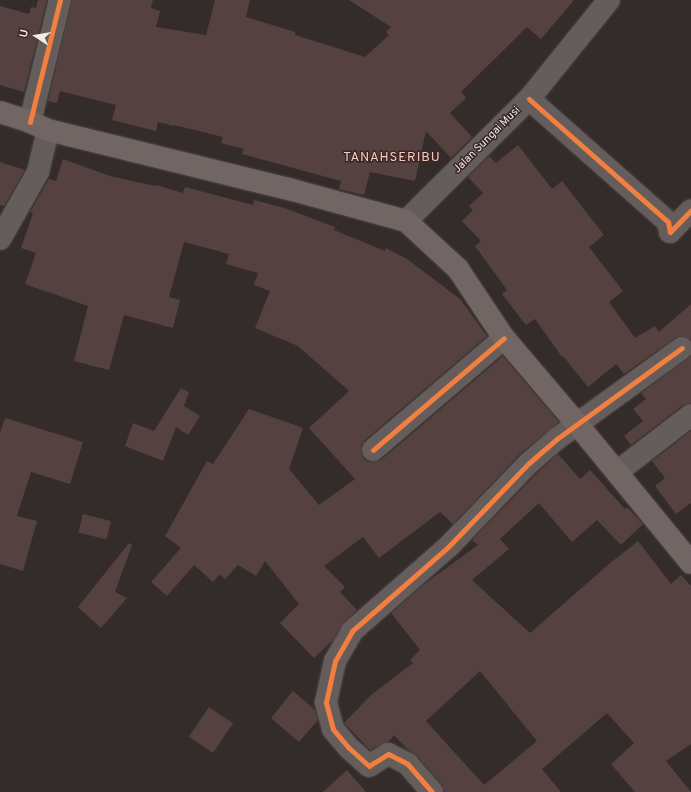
<!DOCTYPE html>
<html>
<head>
<meta charset="utf-8">
<style>
	body { margin:0 }
	#map { position:relative; width:691px; height:792px; overflow:hidden; background:#342c2a; font-family:Overpass,sans-serif }
	div>[style] { position:absolute }
	.building>* { inset:0; background:#554240; transform-origin:0 0 }
	.roads { filter:drop-shadow(0 0 1px #4f4746) drop-shadow(0 0 1px #4f4746) }
	.minor>* { height:22px; margin:-11px; padding:0 11px; transform-origin:11px; border-radius:11px; background:#645d5c }
	.secondary>* { height:22px; margin:-11px; padding:0 11px; transform-origin:11px; border-radius:11px; background:#645d5c }
	.primary>* { height:22px; margin:-11px; padding:0 11px; transform-origin:11px; border-radius:11px; background:#726665 }
	.cycleway>* { height:5px; margin:-2.5px; padding:0 2.5px; transform-origin:2.5px; border-radius:2.5px; background:#f27e40 }
	span { translate:-50% -50%; white-space:nowrap; text-align:center; line-height:1.15; -webkit-text-stroke:3px #382826; paint-order:stroke }
	.street-label { font-size:11px; color:#f4e9e7 }
	.quarter-label { font-size:13px; color:#fbc8c0; letter-spacing:1px }
	.north { position:absolute; left:16px; top:16px; width:40px; height:40px; -webkit-text-stroke:3px #382826; paint-order:stroke; rotate:282deg; font-size:11px; font-weight:700; line-height:16px; text-align:center; color:#f4e9e7 }
	.north::after { content:''; display:block; margin:auto; width:14px; height:18px; background:#f4e9e7; clip-path:polygon(50% 0,100% 100%,50% 72%,0 100%) }
</style>
</head>
<body>
<div id="map">
	<div class="building">
		<i style="clip-path:polygon(38px 0,47px 0,24px 92px,0 85px,0 6px,29px 14px,31px 7px,36px 8px)"></i>
		<i style="clip-path:polygon(72px 0,153px 0,151px 8px,160px 11px,156px 27px,206px 35px,215px 0,250px 0,246px 17px,295px 32px,295px 35px,365px 57px,389px 35px,386px 32px,391px 27px,349px 0,574px 0,541px 39px,527px 27px,461px 92px,466px 98px,450px 113px,472px 137px,451px 158px,426px 131px,415px 181px,370px 172px,364px 195px,339px 189px,341px 181px,242px 154px,244px 149px,221px 143px,223px 137px,174px 125px,174px 126px,158px 122px,156px 131px,112px 120px,116px 105px,60px 91px,57px 103px,48px 101px)"></i>
		<i style="clip-path:polygon(518px 145px,552px 189px,562px 181px,604px 235px,589px 247px,623px 291px,609px 302px,635px 338px,655px 326px,659px 332px,691px 304px,691px 340px,681px 336px,675px 338px,624px 374px,616px 364px,588px 387px,563px 356px,562px 357px,535px 319px,526px 325px,502px 294px,507px 290px,475px 246px,481px 241px,462px 221px,473px 210px,469px 206px,483px 193px,468px 177px,489px 156px,496px 163px)"></i>
		<i style="clip-path:polygon(63px 159px,110px 176px,155px 186px,156px 185px,183px 193px,185px 187px,253px 205px,254px 200px,285px 208px,335px 227px,334px 230px,385px 251px,386px 248px,407px 259px,460px 299px,487px 336px,365px 440px,361px 445px,361px 452px,363px 458px,368px 462px,375px 462px,381px 460px,503px 356px,559px 422px,520px 454px,453px 524px,440px 512px,379px 558px,363px 537px,324px 566px,345px 587px,340px 592px,357px 610px,344px 622px,333px 640px,314px 658px,280px 623px,299px 604px,265px 561px,256px 576px,238px 565px,225px 579px,220px 574px,213px 582px,194px 565px,167px 596px,151px 582px,181px 548px,165px 536px,207px 461px,213px 464px,249px 409px,303px 428px,289px 469px,319px 505px,355px 479px,309px 428px,349px 391px,298px 346px,255px 328px,270px 291px,254px 285px,258px 273px,226px 264px,229px 254px,184px 242px,169px 297px,180px 300px,173px 328px,124px 315px,109px 370px,74px 361px,88px 306px,25px 284px,36px 253px,21px 248px,33px 213px,30px 212px,49px 179px,56px 181px)"></i>
		<i style="clip-path:polygon(0 162px,25px 170px,4px 206px,0 205px)"></i>
		<i style="clip-path:polygon(691px 356px,691px 403px,683px 405px,631px 445px,624px 436px,643px 421px,633px 409px,646px 399px,641px 393px)"></i>
		<i style="clip-path:polygon(181px 388px,189px 392px,184px 406px,200px 416px,188px 435px,176px 427px,163px 461px,125px 446px,133px 423px,154px 431px)"></i>
		<i style="clip-path:polygon(5px 418px,83px 442px,70px 484px,31px 472px,17px 516px,37px 521px,23px 571px,0 564px,0 433px)"></i>
		<i style="clip-path:polygon(691px 431px,691px 503px,676px 514px,655px 486px,665px 478px,652px 461px)"></i>
		<i style="clip-path:polygon(evenodd,558px 454px,580px 479px,590px 470px,625px 509px,627px 507px,643px 524px,621px 545px,597px 520px,572px 542px,539px 503px,500px 539px,509px 549px,472px 580px,530px 633px,609px 564px,638px 541px,671px 584px,681px 575px,691px 586px,691px 744px,666px 761px,691px 792px,635px 792px,611px 764px,634px 743px,607px 713px,542px 769px,561px 792px,445px 792px,441px 784px,417px 756px,408px 750px,394px 735px,388px 742px,370px 750px,344px 723px,371px 695px,413px 663px,410px 660px,420px 650px,391px 613px,423px 585px,478px 545px,472px 540px,538px 472px,558px 454px,480px 671px,537px 741px,484px 785px,426px 721px,480px 671px)"></i>
		<i style="left:83px;top:514px;width:29px;height:19px;rotate:14deg"></i>
		<i style="clip-path:polygon(129px 543px,132px 545px,115px 592px,127px 598px,101px 628px,78px 607px)"></i>
		<i style="clip-path:polygon(293px 691px,315px 710px,318px 720px,299px 742px,271px 718px)"></i>
		<i style="left:209px;top:707px;width:29px;height:36px;rotate:34deg"></i>
		<i style="clip-path:polygon(347px 770px,366px 792px,323px 792px)"></i>
	</div>
	<div class="roads">
		<div class="minor">
			<i style="left:529px;top:99px;width:186px;rotate:41.5deg"></i>
			<i style="left:668px;top:222px;width:10px;rotate:79deg"></i>
			<i style="left:670px;top:232px;width:30px;rotate:-46deg"></i>
			<i style="left:30px;top:122px;width:126px;rotate:-76.2deg"></i>
			<i style="left:0;top:239px;width:77px;rotate:-60.4deg"></i>
			<i style="left:38px;top:172px;width:43px;rotate:-76.6deg"></i>
			<i style="left:373px;top:450px;width:172px;rotate:-40.5deg"></i>
			<i style="left:617px;top:472px;width:93px;rotate:-37.6deg"></i>
			<i style="left:432px;top:792px;width:37px;rotate:-131deg"></i>
			<i style="left:408px;top:764px;width:22px;rotate:-153deg"></i>
			<i style="left:388px;top:754px;width:22px;rotate:148deg"></i>
			<i style="left:369px;top:766px;width:28px;rotate:-138deg"></i>
			<i style="left:348px;top:747px;width:23px;rotate:-130deg"></i>
			<i style="left:333px;top:729px;width:28px;rotate:-105deg"></i>
			<i style="left:326px;top:702px;width:42px;rotate:-77.6deg"></i>
			<i style="left:335px;top:661px;width:34px;rotate:-60deg"></i>
			<i style="left:352px;top:631px;width:129px;rotate:-41.2deg"></i>
			<i style="left:449px;top:546px;width:115px;rotate:-46.1deg"></i>
			<i style="left:529px;top:463px;width:38px;rotate:-41deg"></i>
			<i style="left:558px;top:438px;width:153px;rotate:-36deg"></i>
		</div>
		<div class="secondary">
			<i style="left:406px;top:221px;width:173px;rotate:-44.8deg"></i>
			<i style="left:529px;top:99px;width:127px;rotate:-51.1deg"></i>
		</div>
		<div class="primary">
			<i style="left:0;top:112px;width:32px;rotate:18deg"></i>
			<i style="left:30px;top:122px;width:20px;rotate:24deg"></i>
			<i style="left:48px;top:130px;width:248px;rotate:13.8deg"></i>
			<i style="left:289px;top:189px;width:121px;rotate:15.3deg"></i>
			<i style="left:406px;top:221px;width:71px;rotate:42.7deg"></i>
			<i style="left:458px;top:269px;width:83px;rotate:56.3deg"></i>
			<i style="left:504px;top:338px;width:114px;rotate:49.6deg"></i>
			<i style="left:578px;top:425px;width:178px;rotate:50.7deg"></i>
		</div>
	</div>
	<div class="cycleway">
		<i style="left:529px;top:99px;width:186px;rotate:41.5deg"></i>
		<i style="left:668px;top:222px;width:10px;rotate:79deg"></i>
		<i style="left:670px;top:232px;width:30px;rotate:-46deg"></i>
		<i style="left:30px;top:122px;width:126px;rotate:-76.2deg"></i>
		<i style="left:373px;top:450px;width:172px;rotate:-40.5deg"></i>
		<i style="left:432px;top:792px;width:37px;rotate:-131deg"></i>
		<i style="left:408px;top:764px;width:22px;rotate:-153deg"></i>
		<i style="left:388px;top:754px;width:22px;rotate:148deg"></i>
		<i style="left:369px;top:766px;width:28px;rotate:-138deg"></i>
		<i style="left:348px;top:747px;width:23px;rotate:-130deg"></i>
		<i style="left:333px;top:729px;width:28px;rotate:-105deg"></i>
		<i style="left:326px;top:702px;width:42px;rotate:-77.6deg"></i>
		<i style="left:335px;top:661px;width:34px;rotate:-60deg"></i>
		<i style="left:352px;top:631px;width:129px;rotate:-41.2deg"></i>
		<i style="left:449px;top:546px;width:115px;rotate:-46.1deg"></i>
		<i style="left:529px;top:463px;width:38px;rotate:-41deg"></i>
		<i style="left:558px;top:438px;width:153px;rotate:-36deg"></i>
	</div>
	<div class="street-label">
		<span style="left:487px;top:140px;rotate:-45deg">Jalan Sungai Musi</span>
	</div>
	<div class="quarter-label">
		<span style="left:392px;top:158px">TANAHSERIBU</span>
	</div>
	<div class="north">U</div>
</div>
</body>
</html>
